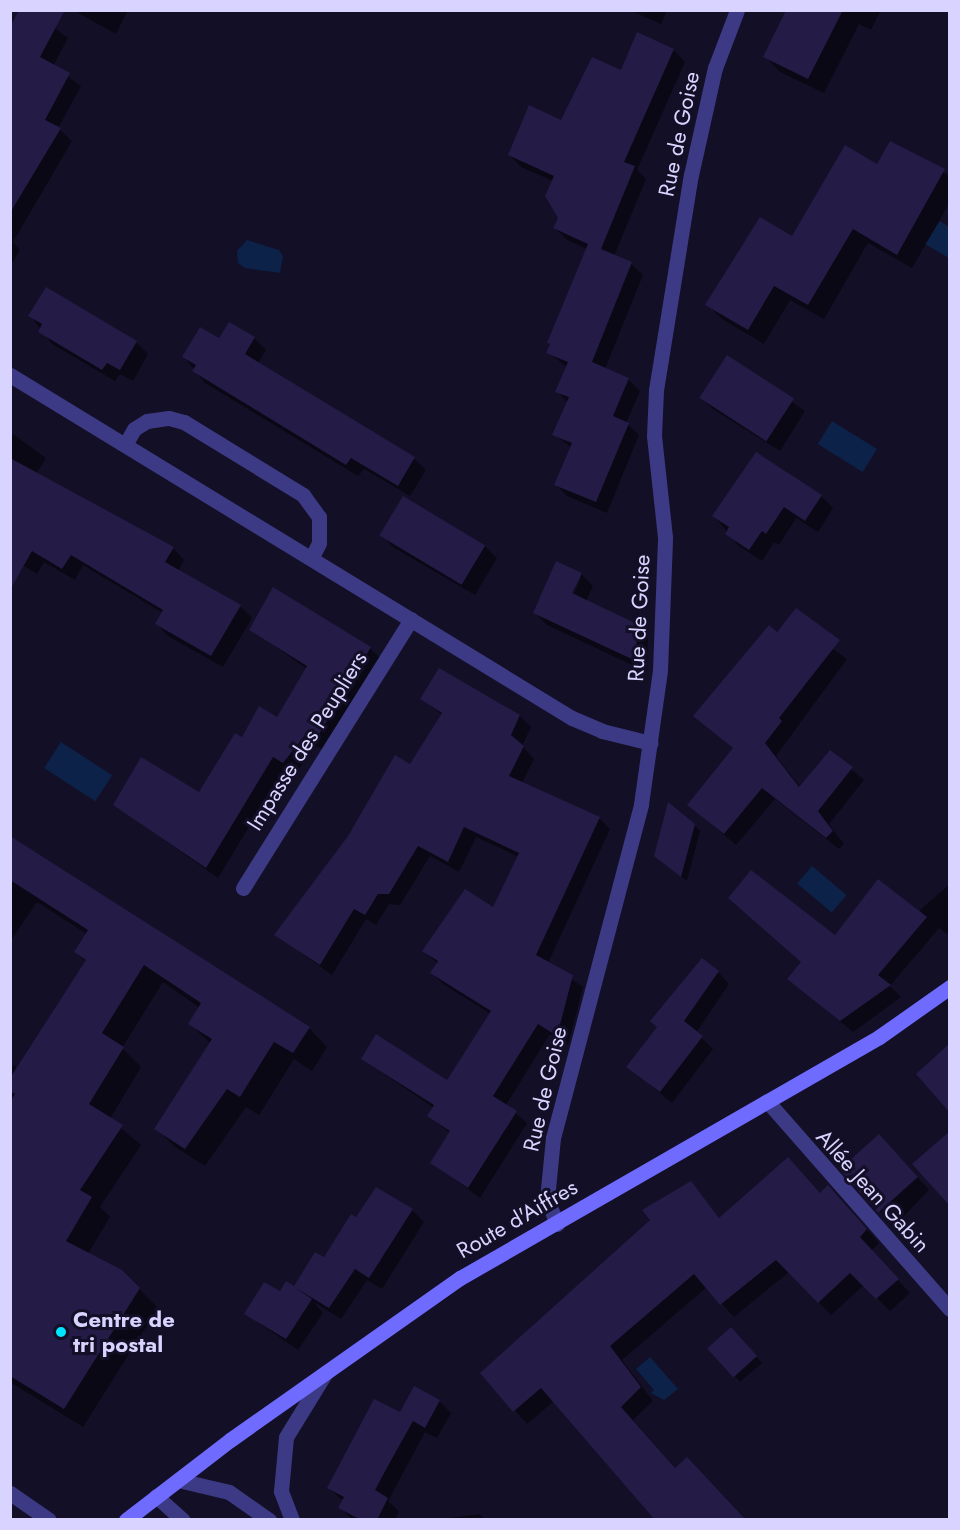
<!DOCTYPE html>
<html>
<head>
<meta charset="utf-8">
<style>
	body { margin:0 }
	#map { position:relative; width:960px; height:1530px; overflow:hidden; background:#130f26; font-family:Jost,sans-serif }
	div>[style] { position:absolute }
	.water>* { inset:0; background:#0c2248; transform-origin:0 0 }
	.shadow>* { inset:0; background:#0007 }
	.building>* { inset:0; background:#241b47; transform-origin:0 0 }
	.minor>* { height:15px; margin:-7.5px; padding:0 7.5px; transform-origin:7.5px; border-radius:7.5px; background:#3d3a85 }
	.tertiary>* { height:15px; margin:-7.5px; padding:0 7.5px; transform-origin:7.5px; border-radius:7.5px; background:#3d3a85 }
	.secondary>* { height:15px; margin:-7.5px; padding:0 7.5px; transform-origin:7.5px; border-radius:7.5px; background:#6f6bff }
	.dots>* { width:16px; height:16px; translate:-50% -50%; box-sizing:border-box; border:3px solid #130f26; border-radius:50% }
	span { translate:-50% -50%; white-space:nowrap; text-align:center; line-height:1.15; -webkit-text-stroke:6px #130f26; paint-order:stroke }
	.street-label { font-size:22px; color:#d9d4ff }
	.poi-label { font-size:22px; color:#d9d4ff; font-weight:700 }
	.left { translate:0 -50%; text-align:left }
	.frame { position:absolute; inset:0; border:12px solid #d9d4ff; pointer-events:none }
</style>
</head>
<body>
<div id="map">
	<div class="water">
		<i style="clip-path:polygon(940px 221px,949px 227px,949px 258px,925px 244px)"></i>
		<i style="clip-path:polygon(247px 240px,279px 250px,283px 256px,280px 273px,245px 268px,238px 263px,237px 251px)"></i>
		<i style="left:832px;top:421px;width:53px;height:27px;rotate:32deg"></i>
		<i style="left:61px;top:742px;width:61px;height:31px;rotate:33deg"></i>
		<i style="left:812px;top:866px;width:45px;height:23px;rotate:40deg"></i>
		<i style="clip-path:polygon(650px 1357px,678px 1389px,664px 1400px,651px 1393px,654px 1390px,636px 1369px)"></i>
	</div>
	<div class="shadow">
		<i style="clip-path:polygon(73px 10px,128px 10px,116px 34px)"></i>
		<i style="clip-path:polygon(629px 10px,667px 10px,661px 24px)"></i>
		<i style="clip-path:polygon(789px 10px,881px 10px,871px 30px,859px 24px,824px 93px,780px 72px,765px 56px)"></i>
		<i style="clip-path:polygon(36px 14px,68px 38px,53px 66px,81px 86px,58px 128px,72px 141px,13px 242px,20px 250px,10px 267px,10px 98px)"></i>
		<i style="clip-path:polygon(638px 34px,674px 50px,685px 62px,637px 170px,646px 179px,614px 256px,631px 264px,643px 275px,605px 369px,628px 379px,640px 391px,626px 423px,639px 435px,607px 513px,567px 496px,556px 485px,572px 448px,554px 434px,568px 403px,557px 391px,567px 367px,548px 352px,551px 345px,548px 342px,587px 249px,567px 240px,555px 228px,559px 218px,553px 181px,521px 167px,510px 155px,562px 122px,621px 72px)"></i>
		<i style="clip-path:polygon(891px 143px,950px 176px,950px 202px,912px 268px,868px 243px,824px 319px,790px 300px,764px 344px,722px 319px,707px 304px,878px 166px)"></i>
		<i style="clip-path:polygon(30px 315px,136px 342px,148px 354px,133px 381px,120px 374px,115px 381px,52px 344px)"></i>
		<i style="clip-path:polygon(254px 338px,266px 350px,258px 363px,414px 459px,426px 470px,410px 496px,364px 469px,358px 476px,205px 383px,184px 357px,220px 341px)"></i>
		<i style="clip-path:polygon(727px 357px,805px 411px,780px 451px,713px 409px,702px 398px)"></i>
		<i style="clip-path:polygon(10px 432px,46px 458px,36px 474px,173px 548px,184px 560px,178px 571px,240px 606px,252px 618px,223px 667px,168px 636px,157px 624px,163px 613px,83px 565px,75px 580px,44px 562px,37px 574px,10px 557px)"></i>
		<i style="clip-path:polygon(821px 496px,833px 508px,818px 532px,796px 518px,779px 545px,774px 542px,762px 561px,739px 546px,714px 516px)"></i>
		<i style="clip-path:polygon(381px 535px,485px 546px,497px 558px,475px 595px,393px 547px)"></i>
		<i style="clip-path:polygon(evenodd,581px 574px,593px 586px,586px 601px,636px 625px,648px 637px,647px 672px,547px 625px,535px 613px,581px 574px,578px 577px,581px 577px,571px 601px,568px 600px,578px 577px)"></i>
		<i style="clip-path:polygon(274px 589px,370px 648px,382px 660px,327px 752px,317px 746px,295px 774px,285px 768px,218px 878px,115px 805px,199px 794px,242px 739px,277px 719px,307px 669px,251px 629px)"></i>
		<i style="clip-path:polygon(790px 618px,847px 659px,776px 756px,801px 788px,831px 752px,864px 780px,829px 824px,844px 844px,839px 849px,775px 799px,736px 845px,689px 805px,734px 749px,695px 716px)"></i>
		<i style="clip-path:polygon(439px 670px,520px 716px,531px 727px,522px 746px,534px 759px,522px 783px,599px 818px,610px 829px,548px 963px,583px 987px,568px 1045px,550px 1034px,506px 1105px,527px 1123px,480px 1198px,432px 1163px,450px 1133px,429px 1116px,434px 1108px,362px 1059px,447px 1082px,491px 1014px,443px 984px,432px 973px,438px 964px,424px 951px,493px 909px,519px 857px,476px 837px,459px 872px,430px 856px,400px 905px,389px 904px,376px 925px,366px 919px,332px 975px,276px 935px,411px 766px,442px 715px,422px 699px)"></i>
		<i style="clip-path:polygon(694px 825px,700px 831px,687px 881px,662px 861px)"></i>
		<i style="clip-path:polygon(10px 838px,309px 1028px,327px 1047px,312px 1071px,294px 1059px,259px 1115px,246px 1107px,205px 1166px,175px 1147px,156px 1128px,211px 1044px,190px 1024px,200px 1008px,163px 982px,122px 1048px,141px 1067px,110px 1119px,141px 1145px,100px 1207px,110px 1217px,88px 1254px,121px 1271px,158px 1308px,83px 1427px,10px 1382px,10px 1069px,13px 1065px,18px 1068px,86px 962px,75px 952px,87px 934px,37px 902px,10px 942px)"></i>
		<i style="clip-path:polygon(950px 884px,950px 936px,939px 928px,890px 986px,901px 997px,853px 1032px,789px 979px,835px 938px,924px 917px,920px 910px)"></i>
		<i style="clip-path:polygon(718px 972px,729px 984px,696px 1033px,713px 1049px,672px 1103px,628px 1066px)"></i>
		<i style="clip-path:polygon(891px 1148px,929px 1190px,894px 1226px,843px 1171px)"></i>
		<i style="clip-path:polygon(691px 1183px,720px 1219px,820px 1194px,840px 1199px,879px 1243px,871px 1251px,910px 1293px,890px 1311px,864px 1285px,831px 1315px,789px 1272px,734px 1317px,707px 1287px,622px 1360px,653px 1401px,633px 1420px,676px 1469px,554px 1401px,527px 1424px,482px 1373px)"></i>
		<i style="clip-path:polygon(412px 1210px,424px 1222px,382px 1289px,367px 1280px,341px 1319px,314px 1302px,323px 1313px,298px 1350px,246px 1314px,294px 1288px,316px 1254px,324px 1260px,357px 1220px)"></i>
		<i style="clip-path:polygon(737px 1335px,762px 1363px,740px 1382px,735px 1376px)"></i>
		<i style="clip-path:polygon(439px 1401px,451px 1413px,437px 1438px,425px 1432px,388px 1501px,399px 1511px,395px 1520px,352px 1520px,340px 1507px,343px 1501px,329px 1488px,401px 1414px)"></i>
		<i style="clip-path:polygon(480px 1514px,485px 1520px,442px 1520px,442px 1519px)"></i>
	</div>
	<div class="building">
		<i style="clip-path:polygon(19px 10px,65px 10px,40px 57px,70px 73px,45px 120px,61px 128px,10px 213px,10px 27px)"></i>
		<i style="clip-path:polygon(786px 10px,843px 10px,808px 79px,763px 57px)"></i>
		<i style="clip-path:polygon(637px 32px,674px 49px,624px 162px,635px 166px,601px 249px,632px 262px,592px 362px,629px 378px,613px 416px,629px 423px,596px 502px,554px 485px,572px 443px,552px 435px,569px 397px,555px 392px,568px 362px,546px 353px,550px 344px,547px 343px,588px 244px,553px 228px,558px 218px,545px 196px,554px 176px,508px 155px,529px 105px,561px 120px,592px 57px,621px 70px)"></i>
		<i style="clip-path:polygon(890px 141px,945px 169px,897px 255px,853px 229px,808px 305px,774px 286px,748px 330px,705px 305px,760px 217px,792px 236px,845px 145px,877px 164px)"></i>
		<i style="clip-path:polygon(46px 287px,137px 341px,120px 370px,107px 363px,102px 370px,38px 332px,42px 324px,28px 316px)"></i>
		<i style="clip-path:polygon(229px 322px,255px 337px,245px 354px,415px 457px,398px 486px,351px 458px,346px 465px,192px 371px,196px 365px,182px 357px,200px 327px,219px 338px)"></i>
		<i style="left:727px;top:355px;width:80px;height:51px;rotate:33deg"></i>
		<i style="clip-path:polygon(756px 452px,822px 495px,805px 521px,784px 507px,766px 534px,762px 531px,749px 550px,725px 534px,729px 527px,712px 516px)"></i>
		<i style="clip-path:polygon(10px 458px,174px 547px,165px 562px,241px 605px,211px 656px,155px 624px,163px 610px,71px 555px,62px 569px,32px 551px,10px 590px)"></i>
		<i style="left:403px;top:496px;width:96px;height:46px;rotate:31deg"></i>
		<i style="clip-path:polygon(556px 561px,582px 573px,572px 593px,637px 624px,636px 661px,533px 613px)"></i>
		<i style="clip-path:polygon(273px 587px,371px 647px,315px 741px,305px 735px,283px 763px,273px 757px,206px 868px,113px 805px,141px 757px,199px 792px,235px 733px,242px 737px,259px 706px,277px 717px,307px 666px,249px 630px)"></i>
		<i style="clip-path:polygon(796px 608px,840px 640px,779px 718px,782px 721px,765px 743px,799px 787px,830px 750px,853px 767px,818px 811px,833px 831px,826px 838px,762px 788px,724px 834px,687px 805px,733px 748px,693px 716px,769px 625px,777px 632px)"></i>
		<i style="clip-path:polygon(439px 668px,520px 715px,511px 735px,524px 746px,509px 776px,600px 817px,536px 955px,573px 975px,557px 1036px,538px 1024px,493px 1096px,517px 1111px,468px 1188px,430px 1163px,450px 1131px,427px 1116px,434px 1105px,361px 1059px,376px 1034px,447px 1080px,491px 1011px,430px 973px,438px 961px,422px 951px,465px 889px,493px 907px,519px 853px,464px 827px,448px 862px,418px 846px,389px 894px,378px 894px,365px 915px,354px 909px,320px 965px,274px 935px,348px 836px,395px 755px,410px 764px,442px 713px,420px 699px)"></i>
		<i style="clip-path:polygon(668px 802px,695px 824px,681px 877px,654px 856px)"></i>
		<i style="clip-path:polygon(10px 836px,310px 1027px,293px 1053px,274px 1042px,240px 1097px,227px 1089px,185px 1149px,154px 1129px,212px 1039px,188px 1024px,201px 1003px,144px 965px,102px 1033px,124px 1047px,89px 1104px,123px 1125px,80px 1190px,92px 1197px,66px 1241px,122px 1270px,140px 1288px,64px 1409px,10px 1376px,10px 1102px,15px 1094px,10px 1091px,10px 1078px,86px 960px,74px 952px,88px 930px,10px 880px)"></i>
		<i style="clip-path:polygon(751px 870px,835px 935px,878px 879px,927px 917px,878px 975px,891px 985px,840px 1021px,787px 979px,801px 962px,728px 898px)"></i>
		<i style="clip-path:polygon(702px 958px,719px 971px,684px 1021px,703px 1036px,660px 1092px,626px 1067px,657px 1027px,650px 1021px)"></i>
		<i style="clip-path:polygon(950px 1043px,950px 1113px,916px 1074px)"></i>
		<i style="clip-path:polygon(950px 1131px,950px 1206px,912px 1164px)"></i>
		<i style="left:879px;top:1134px;width:58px;height:53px;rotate:48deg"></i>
		<i style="clip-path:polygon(788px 1157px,820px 1193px,828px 1185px,867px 1229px,860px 1237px,899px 1279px,876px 1299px,850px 1273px,818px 1303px,776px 1260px,720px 1305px,694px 1274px,610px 1346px,641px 1387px,621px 1407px,675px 1468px,687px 1457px,746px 1520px,655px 1520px,541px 1388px,513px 1412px,480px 1373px,650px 1220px,642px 1210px,691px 1181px,719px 1218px)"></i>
		<i style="clip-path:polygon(376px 1187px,413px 1209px,369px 1278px,355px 1269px,329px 1308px,294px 1287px,312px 1299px,286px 1339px,244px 1314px,264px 1282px,280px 1291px,286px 1281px,294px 1286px,315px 1252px,324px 1257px,351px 1214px,356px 1217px)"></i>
		<i style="left:731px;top:1327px;width:39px;height:32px;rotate:48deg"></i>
		<i style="clip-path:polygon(414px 1386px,440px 1400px,425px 1428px,413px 1421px,389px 1464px,375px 1490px,388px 1498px,377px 1520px,361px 1520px,338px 1508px,344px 1497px,327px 1488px,374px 1399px,400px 1412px)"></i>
	</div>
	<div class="minor">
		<i style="left:10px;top:375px;width:658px;rotate:31.4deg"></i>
		<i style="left:572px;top:718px;width:33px;rotate:23deg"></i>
		<i style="left:602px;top:731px;width:50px;rotate:13.8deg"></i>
		<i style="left:126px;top:443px;width:16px;rotate:-60deg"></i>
		<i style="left:134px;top:429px;width:15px;rotate:-32deg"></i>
		<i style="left:147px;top:421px;width:22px;rotate:-8deg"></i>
		<i style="left:169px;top:418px;width:16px;rotate:15deg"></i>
		<i style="left:184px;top:422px;width:140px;rotate:31.5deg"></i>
		<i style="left:303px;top:495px;width:27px;rotate:54deg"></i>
		<i style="left:319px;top:517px;width:26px;rotate:90deg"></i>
		<i style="left:319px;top:543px;width:16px;rotate:117deg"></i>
		<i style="left:243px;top:888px;width:317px;rotate:-58deg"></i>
		<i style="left:767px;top:1101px;width:277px;rotate:48.7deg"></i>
		<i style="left:557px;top:1224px;width:27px;rotate:-112deg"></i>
		<i style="left:547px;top:1199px;width:61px;rotate:-84.4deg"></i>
		<i style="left:553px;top:1138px;width:345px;rotate:-75.2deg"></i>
		<i style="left:641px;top:804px;width:135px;rotate:-81.9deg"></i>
		<i style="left:660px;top:670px;width:133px;rotate:-87.8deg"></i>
		<i style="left:665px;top:537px;width:102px;rotate:-96.2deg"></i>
		<i style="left:654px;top:436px;width:46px;rotate:-87.5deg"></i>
		<i style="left:656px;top:390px;width:218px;rotate:-80.8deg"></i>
		<i style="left:691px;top:175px;width:110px;rotate:-77.4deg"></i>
		<i style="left:715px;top:68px;width:62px;rotate:-69.2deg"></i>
	</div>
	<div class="tertiary">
		<i style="left:178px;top:1480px;width:52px;rotate:13.2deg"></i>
		<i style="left:229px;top:1492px;width:49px;rotate:35deg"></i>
		<i style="left:10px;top:1493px;width:47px;rotate:34.7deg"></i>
		<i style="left:156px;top:1496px;width:36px;rotate:42deg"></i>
		<i style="left:292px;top:1520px;width:31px;rotate:-111deg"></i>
		<i style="left:281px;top:1491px;width:54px;rotate:-84.7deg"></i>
		<i style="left:286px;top:1437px;width:76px;rotate:-58.4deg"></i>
	</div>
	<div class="secondary">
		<i style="left:126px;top:1520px;width:131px;rotate:-37.6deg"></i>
		<i style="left:230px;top:1440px;width:281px;rotate:-35.2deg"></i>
		<i style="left:460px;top:1278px;width:483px;rotate:-29.9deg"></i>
		<i style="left:879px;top:1037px;width:87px;rotate:-35.2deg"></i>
	</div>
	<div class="dots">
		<i style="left:61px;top:1332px;background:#00e5ff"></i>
	</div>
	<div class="street-label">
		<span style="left:679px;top:134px;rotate:-78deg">Rue de Goise</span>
		<span style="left:639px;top:618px;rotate:-87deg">Rue de Goise</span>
		<span style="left:307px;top:741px;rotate:-58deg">Impasse des Peupliers</span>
		<span style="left:545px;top:1089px;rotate:-77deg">Rue de Goise</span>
		<span style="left:873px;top:1191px;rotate:48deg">Allée Jean Gabin</span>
		<span style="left:517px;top:1219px;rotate:-30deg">Route d'Aiffres</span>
	</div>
	<div class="poi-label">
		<span class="left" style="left:73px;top:1332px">Centre de<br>tri postal</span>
	</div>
	<div class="frame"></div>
</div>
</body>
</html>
